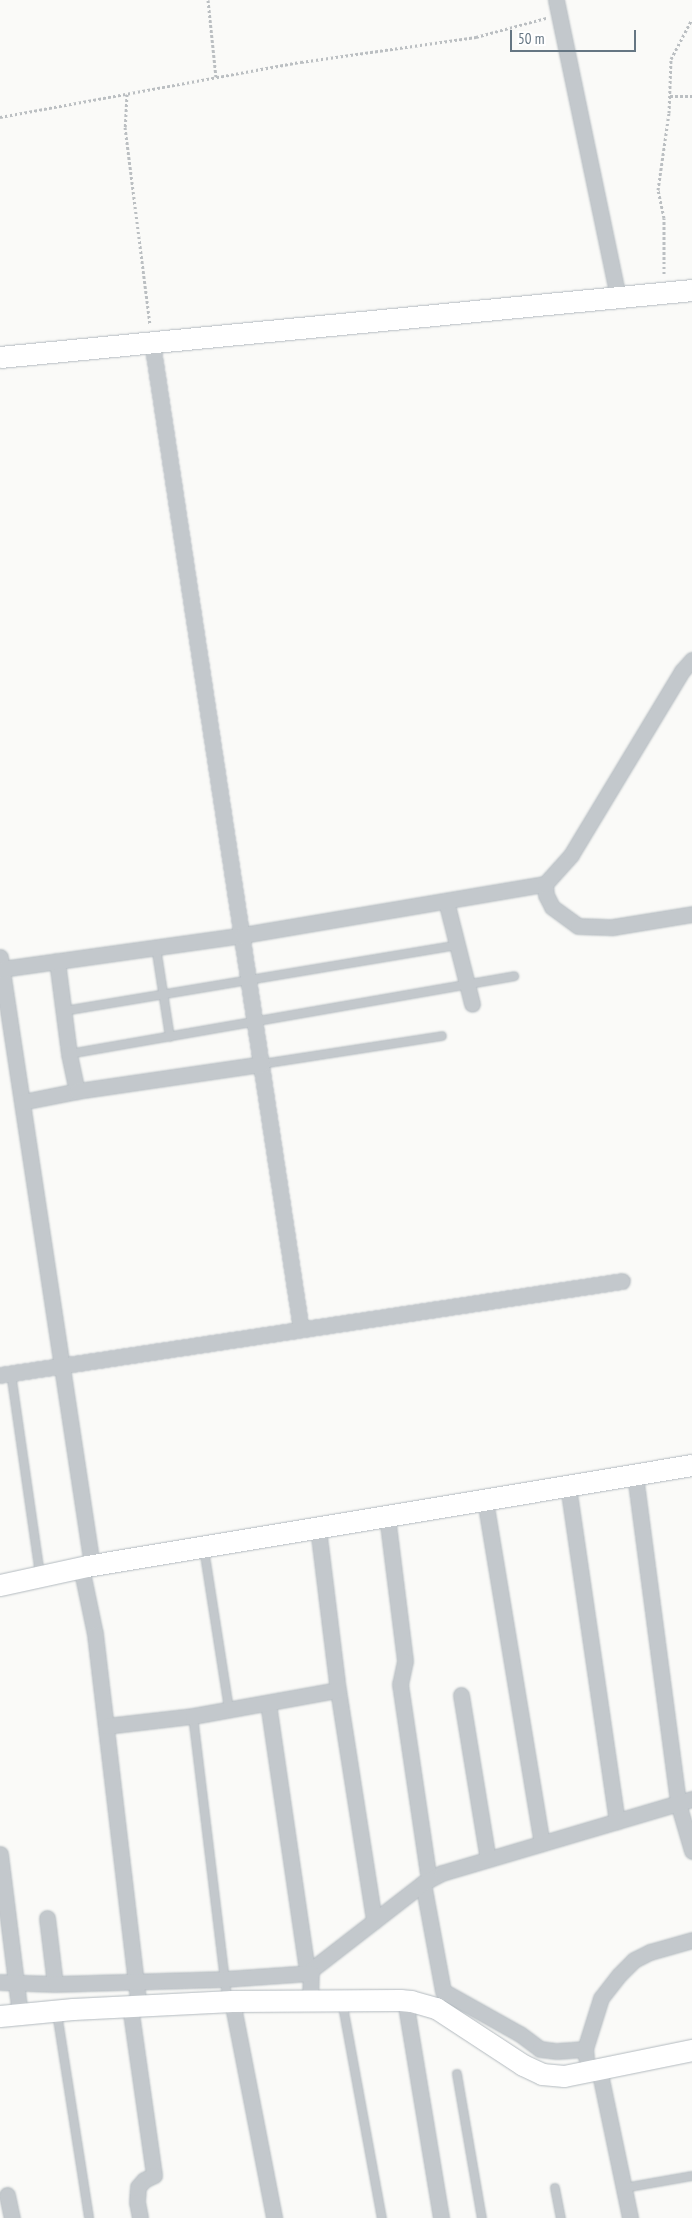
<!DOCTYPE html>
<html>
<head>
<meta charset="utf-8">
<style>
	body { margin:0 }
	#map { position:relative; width:692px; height:2218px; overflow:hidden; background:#fafaf8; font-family:"PT Sans Narrow",sans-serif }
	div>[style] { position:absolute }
	.path>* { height:3px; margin-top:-1.5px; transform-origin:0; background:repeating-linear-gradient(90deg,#bbbfc2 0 2.5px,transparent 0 5px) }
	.roads { filter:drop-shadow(0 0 1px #b3babf) drop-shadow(0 0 1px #b3babf) }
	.lane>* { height:8px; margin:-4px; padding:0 4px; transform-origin:4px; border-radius:4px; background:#c3c8cc }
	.street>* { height:15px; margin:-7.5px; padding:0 7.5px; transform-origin:7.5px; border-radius:7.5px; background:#c3c8cc }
	.secondary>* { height:21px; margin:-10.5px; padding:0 10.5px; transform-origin:10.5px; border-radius:10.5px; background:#fff }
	span { translate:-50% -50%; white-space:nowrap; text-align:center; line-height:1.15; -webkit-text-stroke:5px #fff; paint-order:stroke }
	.scale { position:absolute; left:510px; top:30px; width:126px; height:22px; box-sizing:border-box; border:2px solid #657683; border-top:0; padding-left:6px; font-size:15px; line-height:18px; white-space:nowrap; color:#657683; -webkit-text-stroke:4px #fff; paint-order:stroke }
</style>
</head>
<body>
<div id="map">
	<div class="path">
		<i style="left:208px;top:0;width:77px;rotate:84.1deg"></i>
		<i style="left:127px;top:94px;width:33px;rotate:93deg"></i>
		<i style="left:125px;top:127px;width:199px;rotate:82.8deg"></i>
		<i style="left:670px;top:96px;width:22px"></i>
		<i style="left:0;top:117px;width:306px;rotate:-10.4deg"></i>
		<i style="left:301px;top:62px;width:177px;rotate:-8.1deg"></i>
		<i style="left:476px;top:37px;width:73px;rotate:-15.2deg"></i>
		<i style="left:664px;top:274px;width:56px;rotate:-90deg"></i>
		<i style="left:664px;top:218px;width:29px;rotate:-102deg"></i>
		<i style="left:658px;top:190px;width:78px;rotate:-81.9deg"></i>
		<i style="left:669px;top:113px;width:54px;rotate:-87.9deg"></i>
		<i style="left:671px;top:59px;width:45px;rotate:-62.3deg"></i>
	</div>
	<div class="roads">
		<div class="lane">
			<i style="left:156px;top:947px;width:91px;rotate:81.2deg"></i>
			<i style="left:64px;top:1011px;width:399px;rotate:-9.5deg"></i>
			<i style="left:69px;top:1054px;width:452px;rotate:-9.9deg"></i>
			<i style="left:262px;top:1064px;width:182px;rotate:-8.8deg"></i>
			<i style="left:11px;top:1373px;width:203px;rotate:81.8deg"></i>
			<i style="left:204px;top:1549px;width:162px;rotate:81.1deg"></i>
			<i style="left:193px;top:1716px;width:285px;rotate:83.1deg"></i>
			<i style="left:342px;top:2001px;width:221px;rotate:79.6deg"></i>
			<i style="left:57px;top:2013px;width:207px;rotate:81.1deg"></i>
			<i style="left:457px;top:2074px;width:146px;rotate:80.2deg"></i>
			<i style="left:555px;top:2188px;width:31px;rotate:79deg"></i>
			<i style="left:624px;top:2188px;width:69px;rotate:-10deg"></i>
		</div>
		<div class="street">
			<i style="left:556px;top:0;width:303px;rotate:78.2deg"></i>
			<i style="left:152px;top:342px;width:998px;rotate:81.42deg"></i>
			<i style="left:545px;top:884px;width:11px;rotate:85deg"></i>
			<i style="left:546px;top:895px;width:13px;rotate:63deg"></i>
			<i style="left:552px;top:907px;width:32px;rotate:36deg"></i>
			<i style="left:578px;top:926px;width:35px;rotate:2deg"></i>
			<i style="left:613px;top:927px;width:80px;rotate:-9.3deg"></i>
			<i style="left:446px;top:901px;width:106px;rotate:75.8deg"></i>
			<i style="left:0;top:957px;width:615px;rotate:81.4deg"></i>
			<i style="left:57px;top:961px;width:94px;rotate:82.6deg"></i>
			<i style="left:69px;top:1054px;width:38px;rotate:78deg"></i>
			<i style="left:2px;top:969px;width:243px;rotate:-8deg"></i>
			<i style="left:243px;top:935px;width:306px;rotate:-9.6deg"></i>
			<i style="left:545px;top:884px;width:39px;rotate:-48deg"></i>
			<i style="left:571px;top:855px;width:215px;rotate:-58.9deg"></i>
			<i style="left:682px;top:671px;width:15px;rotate:-48deg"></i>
			<i style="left:22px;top:1102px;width:56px;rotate:-11.3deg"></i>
			<i style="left:77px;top:1091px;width:187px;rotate:-8.3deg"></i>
			<i style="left:0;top:1375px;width:629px;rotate:-8.59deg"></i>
			<i style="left:635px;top:1475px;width:331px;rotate:82.5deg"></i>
			<i style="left:678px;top:1803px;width:50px;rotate:73.7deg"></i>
			<i style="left:568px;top:1486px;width:339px;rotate:81.7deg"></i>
			<i style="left:485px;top:1500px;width:348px;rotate:80.6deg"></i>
			<i style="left:387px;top:1516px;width:146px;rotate:82.9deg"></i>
			<i style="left:405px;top:1661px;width:24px;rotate:102deg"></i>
			<i style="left:400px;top:1684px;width:198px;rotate:81.6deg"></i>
			<i style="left:318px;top:1528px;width:163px;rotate:83deg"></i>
			<i style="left:338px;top:1690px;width:234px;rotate:81.1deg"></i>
			<i style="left:81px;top:1567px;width:68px;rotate:78.2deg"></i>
			<i style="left:95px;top:1634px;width:375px;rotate:83.3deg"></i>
			<i style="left:461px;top:1695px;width:166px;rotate:80.7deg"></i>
			<i style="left:268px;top:1703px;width:263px;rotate:81.7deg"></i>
			<i style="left:306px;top:1963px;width:9px;rotate:54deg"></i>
			<i style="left:311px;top:1970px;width:30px;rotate:92deg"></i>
			<i style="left:106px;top:1726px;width:88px;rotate:-6.6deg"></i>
			<i style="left:193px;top:1716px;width:147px;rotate:-10.2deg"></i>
			<i style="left:0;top:1854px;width:161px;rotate:82.9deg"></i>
			<i style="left:423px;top:1883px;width:110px;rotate:79.5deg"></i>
			<i style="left:443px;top:1991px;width:88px;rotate:29.2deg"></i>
			<i style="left:520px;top:2034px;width:25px;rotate:37deg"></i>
			<i style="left:540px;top:2049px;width:17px;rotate:7deg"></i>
			<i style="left:557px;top:2051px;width:28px;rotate:-4deg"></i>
			<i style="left:47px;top:1918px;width:66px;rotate:83.1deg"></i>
			<i style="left:311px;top:1970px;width:142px;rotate:-37.8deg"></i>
			<i style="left:423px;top:1883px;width:21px;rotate:-28deg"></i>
			<i style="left:442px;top:1873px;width:261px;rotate:-16.5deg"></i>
			<i style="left:0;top:1982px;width:55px;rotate:2.1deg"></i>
			<i style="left:55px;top:1984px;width:170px;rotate:-1.7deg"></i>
			<i style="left:225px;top:1979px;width:86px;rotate:-4deg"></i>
			<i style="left:405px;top:2000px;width:221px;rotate:80.6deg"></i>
			<i style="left:232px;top:2001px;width:221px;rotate:79deg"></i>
			<i style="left:130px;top:2006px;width:171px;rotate:81.9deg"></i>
			<i style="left:154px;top:2175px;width:11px;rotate:153deg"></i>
			<i style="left:144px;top:2180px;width:9px;rotate:131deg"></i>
			<i style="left:138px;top:2187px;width:15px;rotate:94deg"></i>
			<i style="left:137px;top:2202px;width:16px;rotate:79deg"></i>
			<i style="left:586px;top:2057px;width:8px;rotate:-97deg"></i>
			<i style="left:585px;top:2049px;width:53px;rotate:-72.6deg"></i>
			<i style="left:601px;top:1998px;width:29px;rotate:-52deg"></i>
			<i style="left:619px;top:1975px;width:21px;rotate:-45deg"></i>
			<i style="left:634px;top:1960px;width:18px;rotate:-27deg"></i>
			<i style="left:650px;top:1952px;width:44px;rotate:-15.9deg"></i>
			<i style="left:599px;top:2069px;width:152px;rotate:78.2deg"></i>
			<i style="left:7px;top:2195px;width:24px;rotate:78deg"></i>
		</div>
		<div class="secondary">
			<i style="left:0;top:357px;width:695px;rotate:-5.53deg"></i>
			<i style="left:0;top:1585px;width:89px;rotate:-12.3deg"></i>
			<i style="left:87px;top:1566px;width:613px;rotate:-9.48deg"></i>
			<i style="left:0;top:2016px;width:73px;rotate:-5.5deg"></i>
			<i style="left:73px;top:2009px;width:159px;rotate:-2.9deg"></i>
			<i style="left:232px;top:2001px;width:168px;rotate:-0.3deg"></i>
			<i style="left:400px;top:2000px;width:11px;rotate:5deg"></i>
			<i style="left:411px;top:2001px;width:26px;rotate:16deg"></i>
			<i style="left:436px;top:2008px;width:104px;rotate:33.2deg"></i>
			<i style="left:523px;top:2065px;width:21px;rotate:25deg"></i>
			<i style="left:542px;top:2074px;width:22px;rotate:5deg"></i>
			<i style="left:564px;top:2076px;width:131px;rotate:-11.5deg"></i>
		</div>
	</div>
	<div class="scale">50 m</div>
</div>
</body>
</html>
